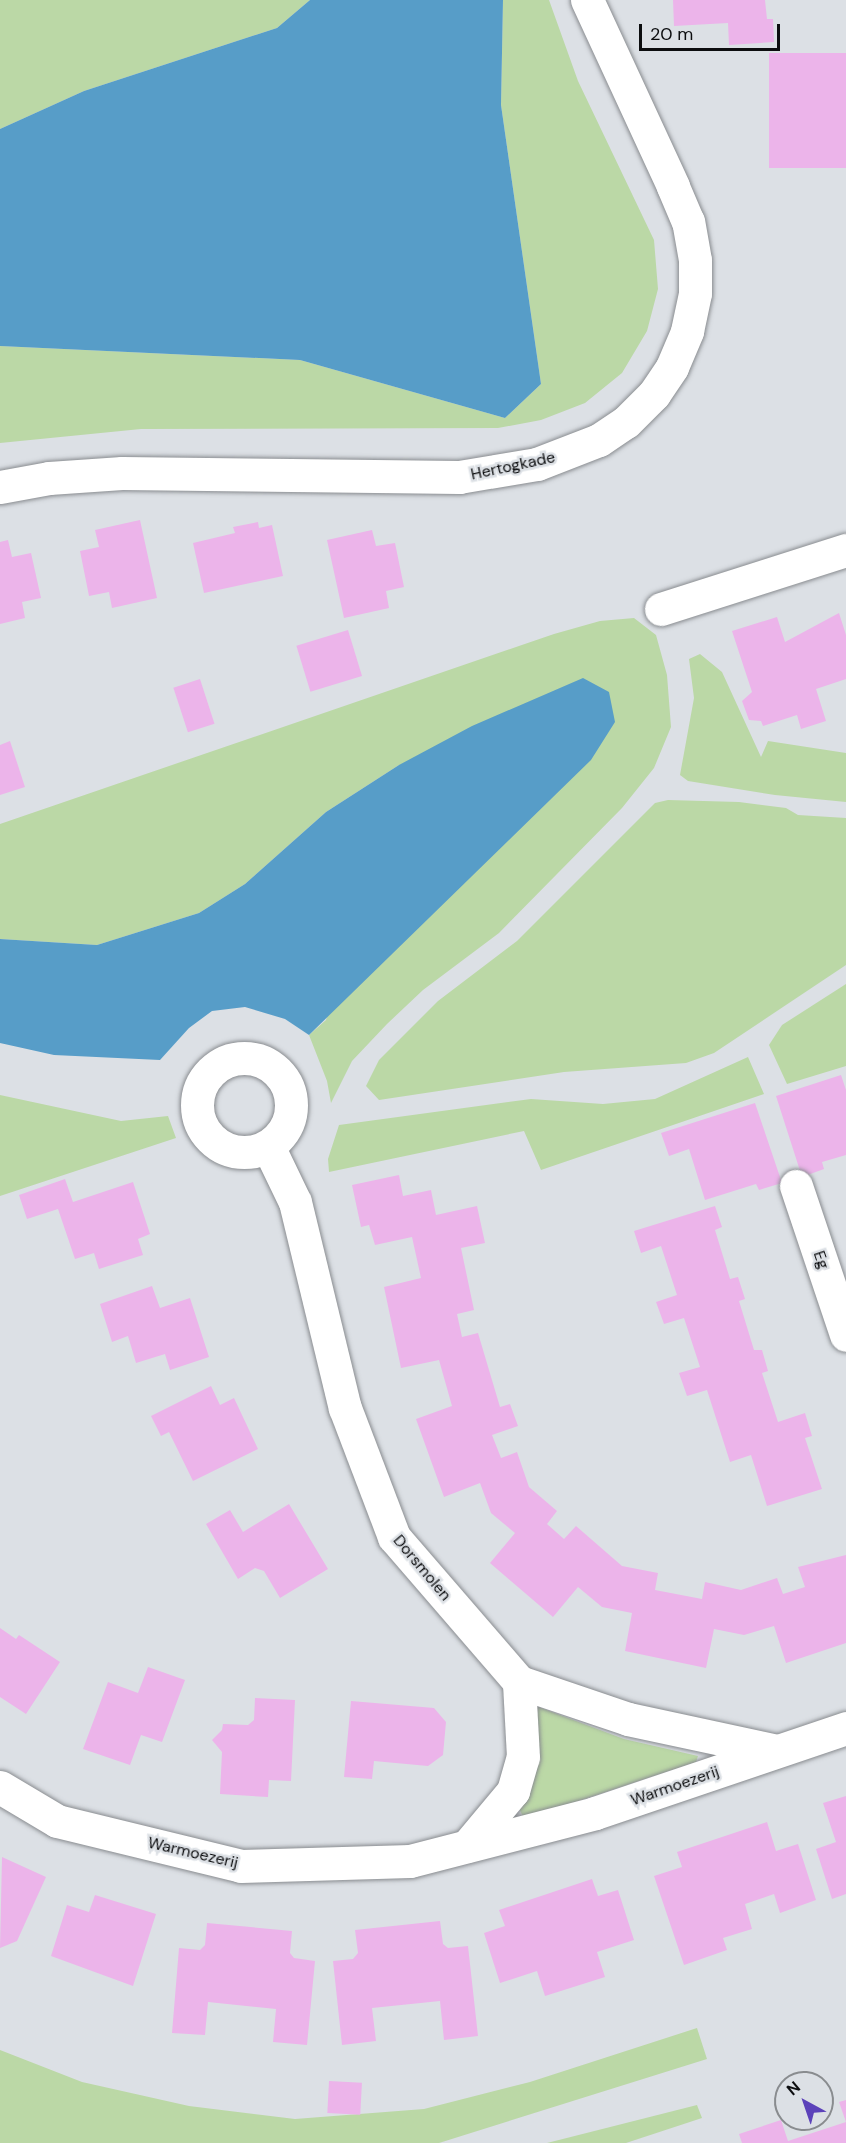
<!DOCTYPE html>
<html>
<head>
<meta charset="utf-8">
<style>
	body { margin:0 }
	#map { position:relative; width:846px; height:2143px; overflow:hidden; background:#dce0e5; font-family:"DM Sans",sans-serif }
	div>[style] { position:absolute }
	.green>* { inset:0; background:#bbd8a6 }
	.water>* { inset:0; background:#579dc8 }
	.building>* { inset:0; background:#ecb4ea; transform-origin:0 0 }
	.roads { filter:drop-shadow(0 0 2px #898c90) drop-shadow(0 0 2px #898c90) }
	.minor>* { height:33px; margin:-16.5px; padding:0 16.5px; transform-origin:16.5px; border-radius:16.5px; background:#fff }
	.minor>.ring { margin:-16.5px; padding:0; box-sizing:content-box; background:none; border:33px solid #fff; border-radius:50% }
	span { translate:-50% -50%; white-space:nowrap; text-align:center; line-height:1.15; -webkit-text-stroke:5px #dce0e5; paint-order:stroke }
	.street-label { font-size:16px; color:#0c0d0f }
	.north { position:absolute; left:774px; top:2071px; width:60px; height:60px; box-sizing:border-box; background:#dce0e5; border:2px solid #898c8f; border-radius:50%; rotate:320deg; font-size:16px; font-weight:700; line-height:24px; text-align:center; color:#0c0d0f }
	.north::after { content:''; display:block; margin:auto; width:21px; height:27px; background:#5c42ba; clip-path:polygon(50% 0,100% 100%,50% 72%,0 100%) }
	.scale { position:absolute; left:639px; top:24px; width:141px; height:27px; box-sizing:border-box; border:3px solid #0c0d0f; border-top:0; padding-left:8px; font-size:18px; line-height:21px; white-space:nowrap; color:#0c0d0f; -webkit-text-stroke:4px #dce0e5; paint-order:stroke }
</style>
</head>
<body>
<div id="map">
	<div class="green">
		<i style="clip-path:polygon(0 0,310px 0,277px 28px,84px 91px,0 129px)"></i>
		<i style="clip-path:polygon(503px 0,549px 0,578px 81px,654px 240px,658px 289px,647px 331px,622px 373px,585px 403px,541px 420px,498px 428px,141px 429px,0 443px,0 346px,300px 360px,505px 418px,541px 384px,501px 105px)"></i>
		<i style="clip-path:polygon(634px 618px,656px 635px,667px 675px,671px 727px,654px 768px,622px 808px,499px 933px,423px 990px,387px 1024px,352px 1061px,331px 1103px,327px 1081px,309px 1035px,326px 1020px,399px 765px,326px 812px,245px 884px,199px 913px,97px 945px,0 939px,0 824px,554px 634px,600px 621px)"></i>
		<i style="clip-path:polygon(700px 654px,722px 672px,761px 757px,768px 741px,846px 753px,846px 802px,775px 795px,688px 781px,680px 775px,694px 698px,689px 659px)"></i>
		<i style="clip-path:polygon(668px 800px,739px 802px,786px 808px,798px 815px,846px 818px,846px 965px,714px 1053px,686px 1063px,564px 1072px,379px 1100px,366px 1086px,379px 1060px,438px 1001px,517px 941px,655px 803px)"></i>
		<i style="clip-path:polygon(846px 984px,846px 1066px,787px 1084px,769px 1045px,782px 1025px)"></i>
		<i style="clip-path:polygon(748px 1057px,764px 1094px,541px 1170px,524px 1131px,329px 1172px,328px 1159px,339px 1125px,531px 1099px,603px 1104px,655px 1099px)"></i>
		<i style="clip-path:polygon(0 1095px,121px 1121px,168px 1116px,176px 1138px,0 1196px)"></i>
		<i style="clip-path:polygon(536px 1706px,624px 1739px,698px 1756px,696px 1762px,524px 1819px,518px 1806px)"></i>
		<i style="clip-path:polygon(697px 2028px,707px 2059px,439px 2143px,0 2143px,0 2050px,82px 2082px,189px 2106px,295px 2119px,424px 2109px,530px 2082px)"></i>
		<i style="clip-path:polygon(697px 2105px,702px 2118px,626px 2143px,547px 2143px)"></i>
	</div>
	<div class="water">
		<i style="clip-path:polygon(310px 0,503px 0,501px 105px,541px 384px,505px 418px,300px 360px,0 346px,0 129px,84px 91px,277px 28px)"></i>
		<i style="clip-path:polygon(583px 678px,609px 692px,615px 722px,591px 760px,309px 1035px,285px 1019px,245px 1007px,212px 1011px,189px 1028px,160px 1060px,54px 1055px,0 1043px,0 939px,97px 945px,199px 913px,245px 884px,326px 812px,399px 765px,472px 726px)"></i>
	</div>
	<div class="building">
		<i style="clip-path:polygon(673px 0,765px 0,767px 19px,773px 19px,774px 42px,729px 45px,728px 23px,674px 26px)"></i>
		<i style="left:846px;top:53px;width:115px;height:77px;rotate:90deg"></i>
		<i style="clip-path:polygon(140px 520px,157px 598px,112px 608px,109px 592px,89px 596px,80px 551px,99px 547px,95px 530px)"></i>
		<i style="clip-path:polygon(258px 522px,259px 528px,272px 525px,283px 576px,204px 593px,193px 543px,235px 533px,233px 527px)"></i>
		<i style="clip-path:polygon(372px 530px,376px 546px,395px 543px,404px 587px,386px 591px,389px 608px,344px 618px,327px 540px)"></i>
		<i style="clip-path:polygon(8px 540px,12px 557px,31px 553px,41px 598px,22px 602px,25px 618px,0 624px,0 542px)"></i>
		<i style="clip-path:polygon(839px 613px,846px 635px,846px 679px,816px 689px,826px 721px,801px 729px,797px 715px,763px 726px,761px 721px,749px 720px,742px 701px,752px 692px,732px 631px,777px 617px,785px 642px)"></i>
		<i style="left:348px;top:630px;width:48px;height:54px;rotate:73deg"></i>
		<i style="left:200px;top:679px;width:47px;height:28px;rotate:72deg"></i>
		<i style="clip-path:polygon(10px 741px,25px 787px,0 795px,0 745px)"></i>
		<i style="clip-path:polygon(841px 1075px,846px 1090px,846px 1155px,822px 1162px,824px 1169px,802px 1177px,776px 1096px)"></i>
		<i style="clip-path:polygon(755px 1103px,782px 1183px,759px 1190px,756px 1184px,705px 1200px,689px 1149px,669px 1156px,661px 1133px)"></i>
		<i style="clip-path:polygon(399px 1175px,403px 1196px,431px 1190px,436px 1215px,477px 1206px,485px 1243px,461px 1248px,474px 1310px,457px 1314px,462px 1337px,478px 1333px,500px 1407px,510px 1404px,518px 1426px,492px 1435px,501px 1458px,517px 1452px,529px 1487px,557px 1511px,547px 1524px,564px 1539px,576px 1526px,622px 1566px,658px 1573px,655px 1590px,702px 1599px,705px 1582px,741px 1590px,777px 1578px,783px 1594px,805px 1587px,798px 1567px,846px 1555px,846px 1643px,786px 1663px,774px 1626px,744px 1635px,714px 1629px,706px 1668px,625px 1651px,632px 1613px,602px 1607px,578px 1587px,553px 1617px,490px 1563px,515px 1533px,491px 1513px,480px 1483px,444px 1497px,416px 1419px,452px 1406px,439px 1360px,401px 1368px,384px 1287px,421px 1278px,412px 1237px,375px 1245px,369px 1225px,361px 1227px,352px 1185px)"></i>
		<i style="clip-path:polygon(65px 1179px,73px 1202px,133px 1182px,150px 1234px,138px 1239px,143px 1255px,99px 1269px,94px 1253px,75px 1259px,58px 1209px,27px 1219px,19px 1195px)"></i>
		<i style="clip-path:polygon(715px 1206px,722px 1227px,715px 1230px,730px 1279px,738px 1277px,745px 1299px,739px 1301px,754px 1350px,762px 1350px,768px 1371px,762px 1373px,778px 1422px,805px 1413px,812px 1436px,805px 1438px,822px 1489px,767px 1506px,751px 1455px,730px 1462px,707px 1390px,687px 1396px,679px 1373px,700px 1367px,684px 1318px,664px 1324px,656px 1302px,677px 1295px,661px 1246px,641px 1253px,634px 1231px)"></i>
		<i style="clip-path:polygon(152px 1286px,160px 1308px,190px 1298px,209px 1357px,170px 1370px,165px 1354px,136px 1363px,128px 1336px,112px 1342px,100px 1304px)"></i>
		<i style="clip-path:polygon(211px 1386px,220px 1405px,234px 1398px,258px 1449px,193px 1481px,169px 1432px,161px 1436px,151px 1416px)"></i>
		<i style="clip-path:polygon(289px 1504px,328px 1569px,280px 1598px,264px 1571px,255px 1568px,238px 1579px,206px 1524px,230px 1510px,243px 1532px)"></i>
		<i style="clip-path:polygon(0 1628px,16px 1639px,19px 1635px,60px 1662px,26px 1714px,0 1697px)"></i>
		<i style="clip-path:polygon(148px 1667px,185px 1680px,162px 1742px,141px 1735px,130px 1765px,83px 1749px,108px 1682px,138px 1693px)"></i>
		<i style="clip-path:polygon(255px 1698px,295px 1700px,291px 1781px,269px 1780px,268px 1797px,220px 1794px,222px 1752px,212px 1740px,222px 1730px,223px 1724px,248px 1725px,254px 1720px)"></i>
		<i style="clip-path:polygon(351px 1701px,434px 1708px,446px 1722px,443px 1755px,428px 1766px,374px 1761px,372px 1779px,344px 1777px)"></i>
		<i style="clip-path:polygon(846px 1796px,846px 1894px,832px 1899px,816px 1849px,836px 1842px,823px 1803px)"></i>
		<i style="clip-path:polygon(767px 1822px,776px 1851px,798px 1844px,816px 1900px,780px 1913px,774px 1894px,745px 1904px,752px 1929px,723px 1938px,727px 1950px,684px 1965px,654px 1876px,682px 1867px,677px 1852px)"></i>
		<i style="clip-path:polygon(2px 1857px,46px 1877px,17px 1941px,0 1948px)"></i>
		<i style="clip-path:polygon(592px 1879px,598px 1896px,618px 1890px,634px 1940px,597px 1952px,605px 1977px,545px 1996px,537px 1971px,500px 1983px,484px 1933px,505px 1926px,499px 1910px)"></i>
		<i style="clip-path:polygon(95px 1895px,156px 1914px,133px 1986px,51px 1956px,67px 1905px,89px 1912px)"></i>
		<i style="clip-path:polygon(440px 1921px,443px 1944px,448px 1948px,468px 1946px,478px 2036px,444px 2040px,440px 2001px,372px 2008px,376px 2041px,342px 2045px,333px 1961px,353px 1959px,358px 1953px,355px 1930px)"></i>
		<i style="clip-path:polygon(207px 1923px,292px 1931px,290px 1953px,294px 1958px,315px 1961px,307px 2045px,273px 2042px,276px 2009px,208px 2002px,205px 2035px,172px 2033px,179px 1948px,200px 1950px,205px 1945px)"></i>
		<i style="left:329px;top:2081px;width:33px;height:32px;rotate:3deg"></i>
		<i style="clip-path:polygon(846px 2100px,846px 2122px,839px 2102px)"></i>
		<i style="clip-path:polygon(781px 2120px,788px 2141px,846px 2122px,846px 2143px,742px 2143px,739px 2134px)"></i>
	</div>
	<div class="roads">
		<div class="minor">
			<i style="left:0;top:487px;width:50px;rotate:-10.4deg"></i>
			<i style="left:49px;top:478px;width:73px;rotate:-3.9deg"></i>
			<i style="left:122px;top:473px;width:337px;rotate:0.7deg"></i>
			<i style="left:459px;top:477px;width:79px;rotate:-9.5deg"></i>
			<i style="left:537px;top:464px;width:66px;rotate:-21.2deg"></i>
			<i style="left:599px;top:440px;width:32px;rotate:-34deg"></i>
			<i style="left:626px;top:422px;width:40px;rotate:-45deg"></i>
			<i style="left:654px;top:394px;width:32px;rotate:-56deg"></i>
			<i style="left:672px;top:367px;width:39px;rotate:-67deg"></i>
			<i style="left:687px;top:331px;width:39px;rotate:-78deg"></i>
			<i style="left:695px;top:293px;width:33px;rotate:-90deg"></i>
			<i style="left:695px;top:260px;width:39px;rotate:-100deg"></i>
			<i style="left:688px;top:222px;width:39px;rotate:-113deg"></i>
			<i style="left:673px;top:186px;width:205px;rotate:-114.8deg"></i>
			<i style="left:661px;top:609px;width:194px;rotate:-17.7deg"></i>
			<i class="ring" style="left:197px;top:1058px;width:61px;height:61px"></i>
			<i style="left:268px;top:1146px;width:62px;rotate:64.3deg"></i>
			<i style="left:295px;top:1202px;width:212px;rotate:76.4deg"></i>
			<i style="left:345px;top:1408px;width:138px;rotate:69.2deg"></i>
			<i style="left:394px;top:1537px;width:191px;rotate:49.2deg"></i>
			<i style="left:519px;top:1682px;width:115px;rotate:18.7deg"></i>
			<i style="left:628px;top:1719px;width:152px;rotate:12.1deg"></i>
			<i style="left:796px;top:1186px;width:157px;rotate:71.4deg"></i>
			<i style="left:0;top:1787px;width:66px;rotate:30.8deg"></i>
			<i style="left:57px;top:1821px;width:189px;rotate:13.7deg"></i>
			<i style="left:241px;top:1866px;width:169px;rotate:-1.7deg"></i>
			<i style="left:410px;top:1861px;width:191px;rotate:-14.5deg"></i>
			<i style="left:595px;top:1813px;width:265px;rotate:-18.7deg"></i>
			<i style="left:467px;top:1846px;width:72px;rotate:-50.1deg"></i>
			<i style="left:513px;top:1791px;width:35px;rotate:-74deg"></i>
			<i style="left:523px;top:1757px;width:75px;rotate:-93.1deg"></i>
		</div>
	</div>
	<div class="street-label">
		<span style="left:513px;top:466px;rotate:-12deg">Hertogkade</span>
		<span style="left:821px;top:1260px;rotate:71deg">Eg</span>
		<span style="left:422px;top:1568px;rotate:50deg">Dorsmolen</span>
		<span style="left:675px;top:1786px;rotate:-19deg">Warmoezerij</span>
		<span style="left:193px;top:1853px;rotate:13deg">Warmoezerij</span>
	</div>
	<div class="north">N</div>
	<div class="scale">20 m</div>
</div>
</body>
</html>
